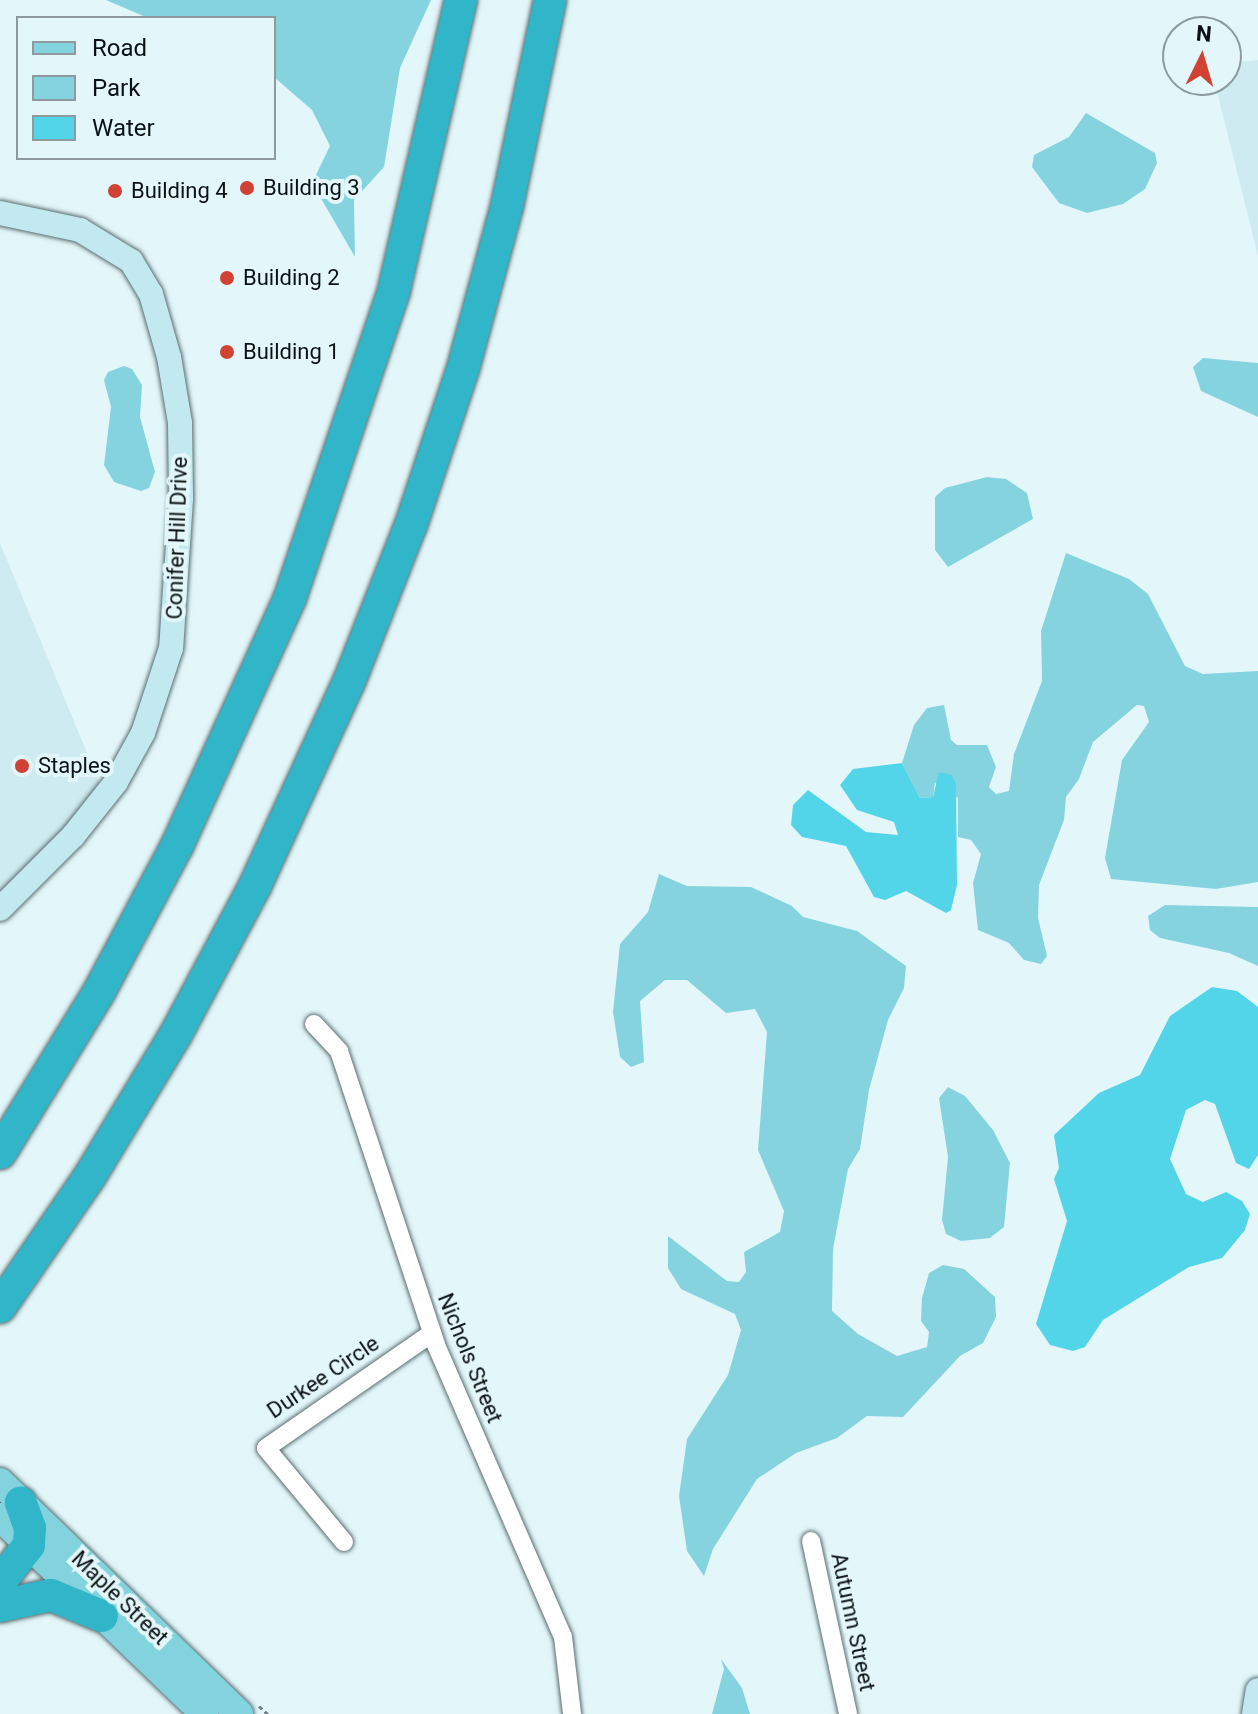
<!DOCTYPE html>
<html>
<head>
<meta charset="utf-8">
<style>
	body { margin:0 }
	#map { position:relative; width:1258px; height:1714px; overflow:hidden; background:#e3f7fa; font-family:Roboto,sans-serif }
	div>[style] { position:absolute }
	.built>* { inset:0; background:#cdebf0 }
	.green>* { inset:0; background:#86d3e0 }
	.water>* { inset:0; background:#53d5e9 }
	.path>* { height:3px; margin-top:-1.5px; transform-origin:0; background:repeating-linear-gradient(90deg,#748183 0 4px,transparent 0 8px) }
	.roads { filter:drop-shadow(0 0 2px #5b6d70) drop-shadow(0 0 2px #5b6d70) }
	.street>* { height:18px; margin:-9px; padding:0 9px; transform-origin:9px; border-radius:9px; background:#fff }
	.secondary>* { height:24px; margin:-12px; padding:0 12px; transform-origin:12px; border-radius:12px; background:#c1e9ef }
	.primary>* { height:28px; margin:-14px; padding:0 14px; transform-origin:14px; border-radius:14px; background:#83d3df }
	.highway>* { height:32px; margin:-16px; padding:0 16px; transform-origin:16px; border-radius:16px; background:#31b6c9 }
	.dots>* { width:22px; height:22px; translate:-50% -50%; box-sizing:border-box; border:4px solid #e3f7fa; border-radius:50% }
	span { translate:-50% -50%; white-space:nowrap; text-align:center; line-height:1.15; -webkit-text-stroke:8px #e3f7fa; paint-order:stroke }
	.poi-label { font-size:22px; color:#0b1213 }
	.left { translate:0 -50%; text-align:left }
	.street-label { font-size:22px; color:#0b1213 }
	.legend { position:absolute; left:16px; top:16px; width:260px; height:144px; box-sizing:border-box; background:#e3f7fa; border:2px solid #8d9b9e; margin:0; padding:10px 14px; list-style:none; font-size:24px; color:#0b1213 }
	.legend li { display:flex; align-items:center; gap:16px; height:40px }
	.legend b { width:40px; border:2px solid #8d9b9e }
	.north { position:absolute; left:1162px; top:16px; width:80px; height:80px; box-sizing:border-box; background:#e3f7fa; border:2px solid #8d9b9e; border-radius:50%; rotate:5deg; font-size:22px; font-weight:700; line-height:32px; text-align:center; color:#0b1213 }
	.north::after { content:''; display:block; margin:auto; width:28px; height:36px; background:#cf4234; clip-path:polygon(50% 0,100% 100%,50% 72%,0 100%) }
</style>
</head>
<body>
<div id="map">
	<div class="built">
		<i style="clip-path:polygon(1258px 60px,1258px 256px,1214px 80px,1226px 80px,1226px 63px)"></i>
		<i style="clip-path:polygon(0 543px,102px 789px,0 894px)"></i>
	</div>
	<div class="green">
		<i style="clip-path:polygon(106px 0,431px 0,400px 68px,384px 167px,354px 200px,355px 257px,312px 183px,330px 146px,312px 110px,274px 77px,274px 18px,148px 18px)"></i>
		<i style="clip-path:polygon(1086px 113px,1155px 153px,1157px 163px,1145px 189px,1123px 204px,1087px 213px,1059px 203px,1032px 167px,1034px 155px,1069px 137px)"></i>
		<i style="clip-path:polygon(1203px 358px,1258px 363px,1258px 417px,1201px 391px,1193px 367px)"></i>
		<i style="clip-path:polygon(124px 366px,132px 369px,142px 385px,140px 417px,155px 472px,149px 488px,141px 491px,114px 482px,104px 465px,111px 407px,104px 380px,108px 372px)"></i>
		<i style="clip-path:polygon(987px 477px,1006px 479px,1027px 493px,1033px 519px,948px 567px,935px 550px,935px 497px,945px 488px)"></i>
		<i style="clip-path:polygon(1066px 553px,1129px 579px,1148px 594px,1185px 666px,1203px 674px,1258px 671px,1258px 882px,1216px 889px,1111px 879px,1105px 858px,1122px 760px,1149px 722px,1144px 706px,1137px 705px,1093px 742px,1079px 779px,1066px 797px,1064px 820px,1039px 885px,1038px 918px,1047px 956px,1041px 964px,1024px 960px,1009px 943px,978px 930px,973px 883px,981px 854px,971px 840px,958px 837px,958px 798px,935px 783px,933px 797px,920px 798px,902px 763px,914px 725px,927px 708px,944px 705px,951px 740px,957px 745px,987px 745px,996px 767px,989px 787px,996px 794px,1009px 791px,1014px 754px,1042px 681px,1041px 631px)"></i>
		<i style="clip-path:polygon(659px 874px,687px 886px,751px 887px,792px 906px,803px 917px,857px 931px,906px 966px,904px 988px,888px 1020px,869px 1090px,860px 1149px,848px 1169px,833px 1249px,832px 1311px,858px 1334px,897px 1356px,927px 1347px,929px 1332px,921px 1321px,922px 1298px,929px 1273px,943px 1265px,964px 1269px,995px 1297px,996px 1317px,983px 1343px,960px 1356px,903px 1417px,867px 1416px,837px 1438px,796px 1453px,757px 1479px,713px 1549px,704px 1576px,687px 1551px,679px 1496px,687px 1439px,728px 1375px,741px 1330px,735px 1314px,681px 1289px,668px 1268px,668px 1236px,727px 1281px,739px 1282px,746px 1272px,744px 1252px,780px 1232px,784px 1211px,758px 1150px,767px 1032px,755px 1009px,726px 1013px,687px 980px,665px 980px,640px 1001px,644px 1062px,631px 1067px,620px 1057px,613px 1012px,620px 944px,648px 912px)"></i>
		<i style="clip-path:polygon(1165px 905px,1258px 907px,1258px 966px,1229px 953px,1160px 938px,1150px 930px,1148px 916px)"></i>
		<i style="clip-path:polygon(948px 1087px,965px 1096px,993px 1130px,1010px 1163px,1004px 1227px,990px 1238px,961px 1241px,946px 1234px,942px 1220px,948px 1157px,939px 1098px)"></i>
		<i style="clip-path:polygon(721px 1659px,742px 1688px,750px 1714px,712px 1714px,724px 1669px)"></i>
	</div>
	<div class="water">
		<i style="clip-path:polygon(902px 763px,920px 798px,933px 797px,939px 772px,952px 775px,956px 784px,957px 885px,951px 910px,946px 913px,906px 891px,885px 900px,874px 897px,846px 846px,802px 837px,791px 825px,793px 805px,808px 790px,866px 832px,898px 835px,894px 822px,857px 810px,840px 785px,853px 769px)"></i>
		<i style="clip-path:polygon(1212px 987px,1237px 991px,1258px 1007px,1258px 1155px,1249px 1169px,1236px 1163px,1215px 1104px,1205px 1100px,1186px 1110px,1170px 1159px,1186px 1194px,1203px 1202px,1226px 1192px,1242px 1201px,1250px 1214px,1245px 1230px,1222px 1258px,1189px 1267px,1103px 1320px,1085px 1347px,1073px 1351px,1050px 1345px,1036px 1324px,1067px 1221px,1054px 1179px,1059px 1168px,1054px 1135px,1099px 1093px,1140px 1075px,1170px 1016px)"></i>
	</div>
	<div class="path">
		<i style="left:259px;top:1706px;width:12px;rotate:42deg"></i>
	</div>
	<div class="roads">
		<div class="street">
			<i style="left:314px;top:1024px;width:37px;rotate:47deg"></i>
			<i style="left:339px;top:1051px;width:310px;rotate:71.7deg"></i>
			<i style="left:436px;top:1345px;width:318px;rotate:66.5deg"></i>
			<i style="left:563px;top:1637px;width:78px;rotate:83.3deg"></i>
			<i style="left:811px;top:1541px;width:177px;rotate:77.9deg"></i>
			<i style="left:344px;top:1542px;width:122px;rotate:-129.7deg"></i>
			<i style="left:266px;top:1448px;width:202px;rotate:-34.7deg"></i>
		</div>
		<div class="secondary">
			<i style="left:0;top:213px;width:82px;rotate:12deg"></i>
			<i style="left:80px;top:230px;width:60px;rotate:31.3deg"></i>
			<i style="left:131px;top:261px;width:39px;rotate:59deg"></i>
			<i style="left:151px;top:294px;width:66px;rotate:74.1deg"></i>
			<i style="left:169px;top:357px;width:67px;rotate:80.5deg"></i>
			<i style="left:180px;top:423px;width:76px;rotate:89.2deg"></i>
			<i style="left:181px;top:499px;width:149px;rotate:93.8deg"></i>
			<i style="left:171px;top:648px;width:89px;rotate:108.2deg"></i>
			<i style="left:143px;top:733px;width:56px;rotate:118.9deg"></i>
			<i style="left:116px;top:782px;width:69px;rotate:128.5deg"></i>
			<i style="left:73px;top:836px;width:103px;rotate:135deg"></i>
			<i style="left:1254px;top:1714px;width:24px;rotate:-81deg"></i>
		</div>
		<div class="primary">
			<i style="left:0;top:1482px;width:333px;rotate:44.1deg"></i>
			<i style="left:0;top:1517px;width:284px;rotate:43.9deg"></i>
		</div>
		<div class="highway">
			<i style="left:0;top:1153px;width:189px;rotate:-58.4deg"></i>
			<i style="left:99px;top:992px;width:166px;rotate:-61.9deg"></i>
			<i style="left:177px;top:846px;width:273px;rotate:-65.5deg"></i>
			<i style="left:290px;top:598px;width:325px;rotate:-71.3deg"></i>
			<i style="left:394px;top:290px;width:298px;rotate:-77deg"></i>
			<i style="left:0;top:1307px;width:159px;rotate:-55.5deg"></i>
			<i style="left:90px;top:1176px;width:166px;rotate:-58.8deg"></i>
			<i style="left:176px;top:1034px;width:168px;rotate:-61.9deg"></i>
			<i style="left:255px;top:886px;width:225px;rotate:-65.3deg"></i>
			<i style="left:349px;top:682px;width:169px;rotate:-68.5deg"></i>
			<i style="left:411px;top:525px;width:164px;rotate:-71.6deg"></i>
			<i style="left:463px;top:369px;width:169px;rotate:-74.9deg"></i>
			<i style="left:507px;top:206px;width:210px;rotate:-78.2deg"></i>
			<i style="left:0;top:1582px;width:47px;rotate:-51.9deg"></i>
			<i style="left:29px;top:1545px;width:17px;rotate:-87deg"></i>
			<i style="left:30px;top:1528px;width:27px;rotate:-110deg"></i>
			<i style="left:0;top:1606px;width:52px;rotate:-12.2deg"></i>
			<i style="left:51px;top:1595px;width:55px;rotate:22.4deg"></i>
		</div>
	</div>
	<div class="dots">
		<i style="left:247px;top:188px;background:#cf4234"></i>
		<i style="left:115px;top:191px;background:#cf4234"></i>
		<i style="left:227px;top:278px;background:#cf4234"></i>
		<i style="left:227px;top:352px;background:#cf4234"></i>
		<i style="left:22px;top:766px;background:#cf4234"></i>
	</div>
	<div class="poi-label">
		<span class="left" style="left:263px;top:188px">Building 3</span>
		<span class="left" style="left:131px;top:191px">Building 4</span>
		<span class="left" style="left:243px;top:278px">Building 2</span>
		<span class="left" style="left:243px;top:352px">Building 1</span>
		<span class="left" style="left:38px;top:766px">Staples</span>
	</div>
	<div class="street-label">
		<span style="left:177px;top:538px;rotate:-88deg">Conifer Hill Drive</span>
		<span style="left:470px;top:1358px;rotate:68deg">Nichols Street</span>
		<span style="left:323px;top:1377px;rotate:-34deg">Durkee Circle</span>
		<span style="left:120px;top:1598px;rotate:44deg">Maple Street</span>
		<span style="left:853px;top:1622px;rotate:78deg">Autumn Street</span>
	</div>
	<ul class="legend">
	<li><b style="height:10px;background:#83d3df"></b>Road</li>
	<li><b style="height:22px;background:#86d3e0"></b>Park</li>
	<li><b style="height:22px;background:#53d5e9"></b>Water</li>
	</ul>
	<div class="north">N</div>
</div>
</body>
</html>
